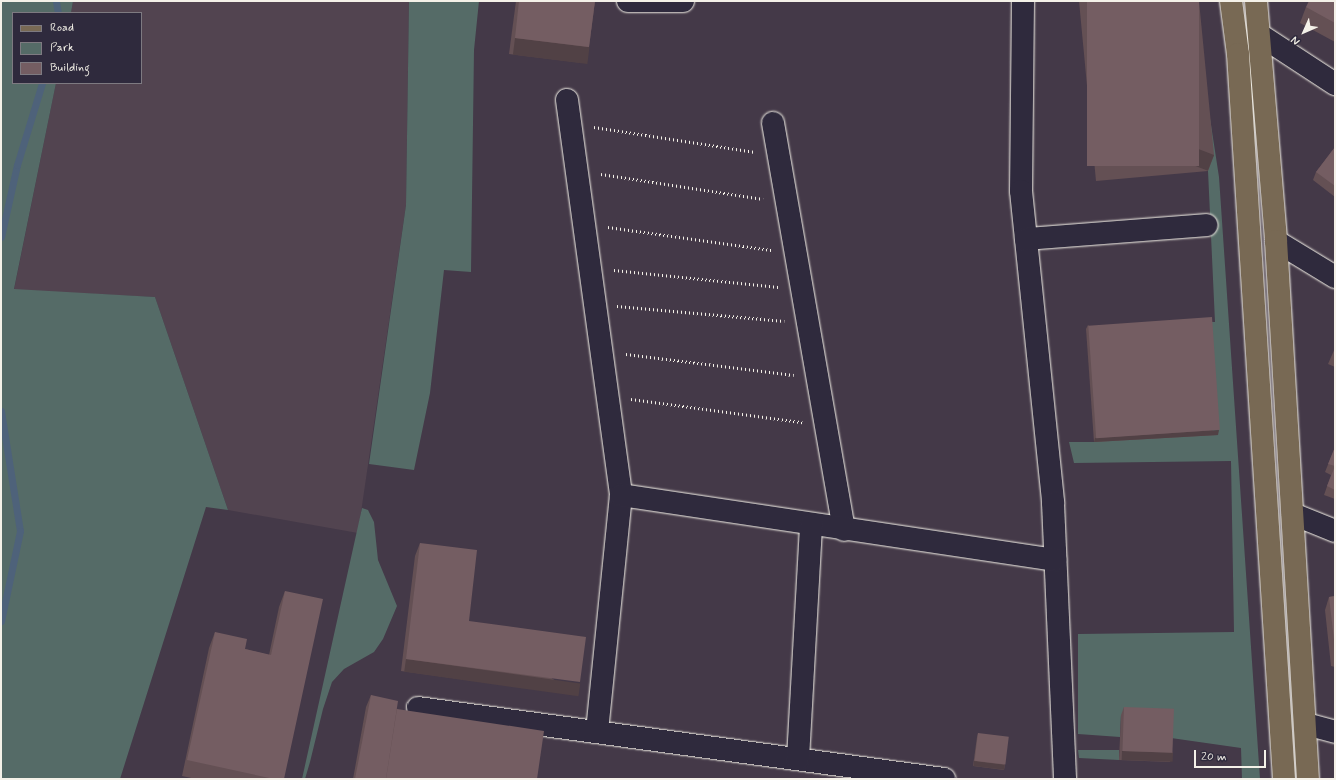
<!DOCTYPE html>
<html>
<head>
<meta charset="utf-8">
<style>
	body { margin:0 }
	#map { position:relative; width:1336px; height:780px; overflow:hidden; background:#443948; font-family:Mynerve,sans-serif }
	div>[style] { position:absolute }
	.built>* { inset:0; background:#524450 }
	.green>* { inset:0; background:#556b67 }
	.stream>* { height:7px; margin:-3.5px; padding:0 3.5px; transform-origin:3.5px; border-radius:3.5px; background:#4e627a }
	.path>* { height:2.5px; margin-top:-1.25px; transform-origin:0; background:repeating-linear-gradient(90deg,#f4f1e8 0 1px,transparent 0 4px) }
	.roads { filter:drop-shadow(0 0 1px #f4f1e8) drop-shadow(0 0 1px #f4f1e8) }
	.minor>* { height:22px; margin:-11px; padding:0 11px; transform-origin:11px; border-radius:11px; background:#2f2a3d }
	.major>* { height:22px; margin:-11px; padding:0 11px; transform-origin:11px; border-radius:11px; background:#786954 }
	.wall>* { inset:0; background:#645054 }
	.shaded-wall>* { inset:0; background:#514145; transform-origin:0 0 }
	.building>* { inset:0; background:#745d62; transform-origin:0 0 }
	span { translate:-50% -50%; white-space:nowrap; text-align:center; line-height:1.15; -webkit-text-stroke:3.5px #2f2a3d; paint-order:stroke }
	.frame { position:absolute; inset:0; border:2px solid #f4f1e8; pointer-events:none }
	.legend { position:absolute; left:12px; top:12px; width:130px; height:72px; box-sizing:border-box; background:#2f2a3d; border:1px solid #7e7a81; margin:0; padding:5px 7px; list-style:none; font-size:12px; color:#f4f1e8 }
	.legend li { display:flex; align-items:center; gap:8px; height:20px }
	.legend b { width:20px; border:1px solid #7e7a81 }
	.north { position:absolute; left:1284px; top:12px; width:40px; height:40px; -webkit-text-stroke:3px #2f2a3d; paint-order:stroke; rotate:225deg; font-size:11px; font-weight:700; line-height:16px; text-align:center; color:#f4f1e8 }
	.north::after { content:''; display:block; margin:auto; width:14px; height:18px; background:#f4f1e8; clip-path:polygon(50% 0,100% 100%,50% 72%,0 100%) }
	.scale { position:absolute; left:1194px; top:750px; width:72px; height:18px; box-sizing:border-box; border:2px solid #f4f1e8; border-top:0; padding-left:5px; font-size:12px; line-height:14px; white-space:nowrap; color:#f4f1e8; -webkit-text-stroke:3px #2f2a3d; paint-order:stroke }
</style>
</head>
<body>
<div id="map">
	<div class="built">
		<i style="clip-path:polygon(73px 1px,409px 1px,406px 205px,358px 533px,228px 510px,155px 297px,14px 290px,56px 83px,141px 83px,141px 13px,71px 13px)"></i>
	</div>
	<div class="green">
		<i style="clip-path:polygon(73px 1px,71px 13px,13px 13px,13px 83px,56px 83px,14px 289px,155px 297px,228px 510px,206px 507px,120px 779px,1px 779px,1px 2px)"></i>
		<i style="clip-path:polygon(409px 1px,479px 1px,474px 50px,471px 272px,444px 270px,430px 393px,414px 470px,369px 464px,406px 205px)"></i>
		<i style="clip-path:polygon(1192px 1px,1219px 177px,1260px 779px,1242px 779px,1241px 748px,1171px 738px,1121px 715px,1120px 737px,1078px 734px,1078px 634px,1234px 632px,1231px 461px,1074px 463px,1069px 442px,1094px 442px,1210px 322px,1215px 322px,1208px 171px)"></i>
		<i style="clip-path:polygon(362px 508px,368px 510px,374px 522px,378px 560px,397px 606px,383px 639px,374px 652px,344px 669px,332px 682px,323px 709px,310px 762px,305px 779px,302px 779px)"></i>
		<i style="clip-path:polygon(1078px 750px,1119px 750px,1119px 760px,1079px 758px)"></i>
	</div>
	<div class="stream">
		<i style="left:56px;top:1px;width:12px;rotate:81deg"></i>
		<i style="left:1px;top:237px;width:74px;rotate:-77.5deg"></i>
		<i style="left:17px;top:165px;width:86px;rotate:-73deg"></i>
		<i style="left:1px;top:411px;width:121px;rotate:81deg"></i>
		<i style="left:20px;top:531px;width:92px;rotate:101.9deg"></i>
	</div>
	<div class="path">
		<i style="left:594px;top:127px;width:163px;rotate:8.8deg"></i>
		<i style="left:601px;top:174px;width:164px;rotate:8.8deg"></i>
		<i style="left:608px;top:227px;width:165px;rotate:8deg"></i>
		<i style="left:614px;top:270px;width:165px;rotate:5.9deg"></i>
		<i style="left:617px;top:306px;width:168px;rotate:5.1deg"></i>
		<i style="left:626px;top:354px;width:169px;rotate:7.1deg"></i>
		<i style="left:631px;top:399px;width:173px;rotate:7.7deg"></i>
	</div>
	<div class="roads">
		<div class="minor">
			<i style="left:628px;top:1px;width:55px"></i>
			<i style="left:1023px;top:1px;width:190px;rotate:90.6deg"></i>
			<i style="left:1021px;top:191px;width:314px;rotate:84.1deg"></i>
			<i style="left:1053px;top:503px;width:276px;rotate:87.5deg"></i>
			<i style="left:1260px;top:35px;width:90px;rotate:33.2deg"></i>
			<i style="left:567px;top:100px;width:399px;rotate:82.2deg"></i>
			<i style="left:621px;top:495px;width:238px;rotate:95.8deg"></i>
			<i style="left:773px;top:123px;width:413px;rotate:80.1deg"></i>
			<i style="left:1026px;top:239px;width:181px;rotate:-4.4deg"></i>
			<i style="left:1276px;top:241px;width:69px;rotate:31.4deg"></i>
			<i style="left:621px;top:495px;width:439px;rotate:8.5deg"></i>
			<i style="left:1293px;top:514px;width:45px;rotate:22deg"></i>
			<i style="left:418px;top:708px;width:531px;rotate:7.69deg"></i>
			<i style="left:1306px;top:724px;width:30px;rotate:15deg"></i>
			<i style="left:798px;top:759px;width:234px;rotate:-86.8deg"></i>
		</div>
		<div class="major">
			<i style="left:1231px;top:1px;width:53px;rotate:82.5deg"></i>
			<i style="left:1238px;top:54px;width:726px;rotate:86.37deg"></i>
			<i style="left:1256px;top:1px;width:241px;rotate:85.2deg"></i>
			<i style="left:1276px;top:241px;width:539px;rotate:86.6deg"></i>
		</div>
	</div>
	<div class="wall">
		<i style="clip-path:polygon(516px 1px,595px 1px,589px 47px,583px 63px,509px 54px)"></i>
		<i style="clip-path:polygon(1079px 1px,1199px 1px,1214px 155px,1208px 171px,1096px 181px)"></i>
		<i style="clip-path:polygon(1335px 1px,1335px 42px,1300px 23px,1306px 7px)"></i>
		<i style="clip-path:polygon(1335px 147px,1335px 197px,1313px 180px,1316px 172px)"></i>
		<i style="clip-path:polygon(1088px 325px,1218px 435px,1094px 442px,1086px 329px)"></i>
		<i style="clip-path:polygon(1335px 348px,1335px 367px,1328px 364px)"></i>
		<i style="clip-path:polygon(1335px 447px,1335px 499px,1324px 495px,1331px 475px,1325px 472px)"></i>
		<i style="clip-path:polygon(420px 543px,469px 621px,576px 695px,401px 671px,415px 556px)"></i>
		<i style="clip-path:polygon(285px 591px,284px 779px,196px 779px,182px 776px,209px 648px,215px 632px,245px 649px,269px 655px,279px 607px)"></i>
		<i style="clip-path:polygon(1335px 596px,1335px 667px,1331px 666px,1325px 610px,1329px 597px)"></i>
		<i style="clip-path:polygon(371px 695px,397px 709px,537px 779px,353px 779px,366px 707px)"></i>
		<i style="clip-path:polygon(1124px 707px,1173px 753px,1170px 762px,1119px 760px,1121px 715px)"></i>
		<i style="clip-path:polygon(978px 733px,1005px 765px,1004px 770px,973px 766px,977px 737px)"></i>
	</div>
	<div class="shaded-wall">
		<i style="left:515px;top:38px;width:75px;height:17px;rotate:7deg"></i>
		<i style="left:1214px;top:155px;width:17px;height:112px;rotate:111deg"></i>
		<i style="clip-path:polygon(1219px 430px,1218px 435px,1094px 442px,1095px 438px)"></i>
		<i style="left:406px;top:659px;width:176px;height:13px;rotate:8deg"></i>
		<i style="left:1122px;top:751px;width:51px;height:9px;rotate:2deg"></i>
		<i style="left:974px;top:761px;width:31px;height:5px;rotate:7deg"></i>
	</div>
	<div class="building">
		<i style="clip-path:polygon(519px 1px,595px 1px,589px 47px,515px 38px)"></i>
		<i style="left:1087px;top:1px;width:112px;height:165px"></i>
		<i style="clip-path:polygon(1309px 1px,1335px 1px,1335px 23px,1306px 7px)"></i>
		<i style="clip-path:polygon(1335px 147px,1335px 186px,1316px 172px)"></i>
		<i style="left:1212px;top:317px;width:113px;height:124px;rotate:86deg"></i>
		<i style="clip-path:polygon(1335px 447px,1335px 490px,1327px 486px,1335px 466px,1328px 464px)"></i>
		<i style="clip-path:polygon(420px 543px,477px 550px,469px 621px,586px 637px,580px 682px,406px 659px)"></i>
		<i style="clip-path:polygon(285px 591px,323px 599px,284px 779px,274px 779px,187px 760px,215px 632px,247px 639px,245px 649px,271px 655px)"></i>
		<i style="clip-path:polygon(1335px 596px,1335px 648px,1329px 597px)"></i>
		<i style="clip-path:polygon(371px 695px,398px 701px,386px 779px,355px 779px)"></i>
		<i style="left:1124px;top:707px;width:50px;height:44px;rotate:2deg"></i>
		<i style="clip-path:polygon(397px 709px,544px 731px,537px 779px,386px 779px)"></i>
		<i style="left:978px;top:733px;width:31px;height:28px;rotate:7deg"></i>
	</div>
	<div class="frame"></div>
	<ul class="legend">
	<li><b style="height:5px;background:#786954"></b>Road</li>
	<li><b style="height:11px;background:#556b67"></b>Park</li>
	<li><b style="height:11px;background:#745d62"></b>Building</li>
	</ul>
	<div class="north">N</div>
	<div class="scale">20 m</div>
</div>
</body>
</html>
